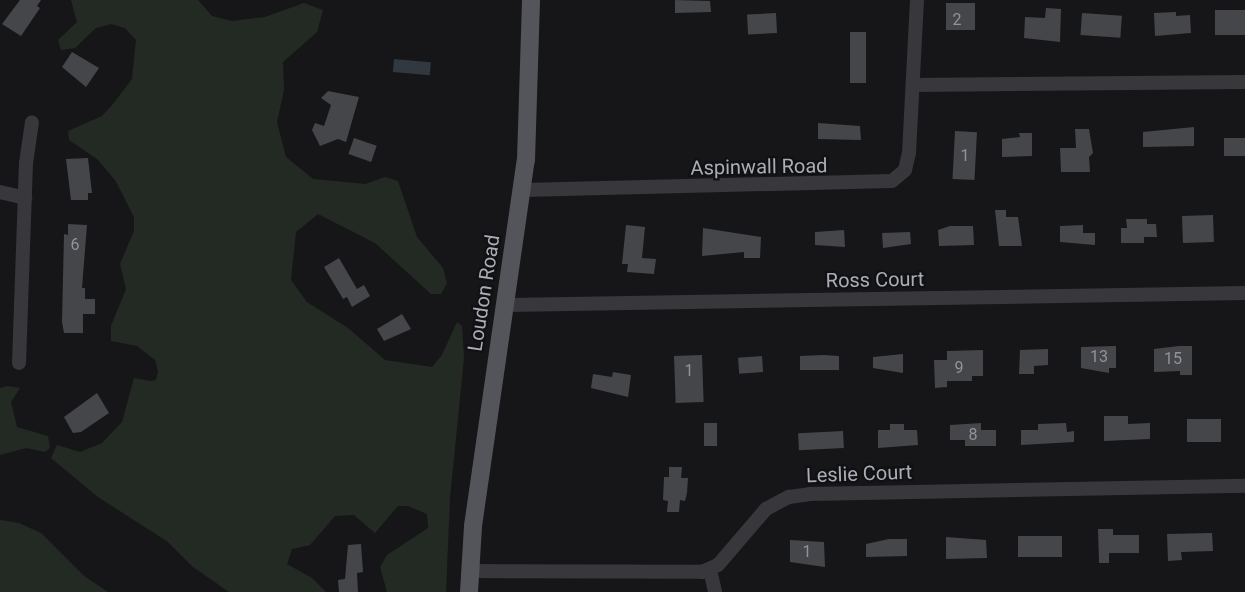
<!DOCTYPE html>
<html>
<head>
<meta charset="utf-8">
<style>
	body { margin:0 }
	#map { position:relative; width:1245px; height:592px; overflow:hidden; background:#161618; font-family:Roboto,sans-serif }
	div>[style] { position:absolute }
	.green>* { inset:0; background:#232a24 }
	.water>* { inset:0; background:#31383f; transform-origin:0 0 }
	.building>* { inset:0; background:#45464a; transform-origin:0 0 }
	.minor>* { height:14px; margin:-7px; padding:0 7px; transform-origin:7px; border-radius:7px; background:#38383c }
	.major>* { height:18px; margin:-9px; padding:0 9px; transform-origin:9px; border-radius:9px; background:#54555b }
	span { translate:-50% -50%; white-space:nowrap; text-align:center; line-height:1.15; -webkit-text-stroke:4.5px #111113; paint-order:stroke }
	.number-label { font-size:16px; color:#91939b }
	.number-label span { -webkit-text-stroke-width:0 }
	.street-label { font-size:20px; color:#aaadb6 }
</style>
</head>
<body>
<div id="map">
	<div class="green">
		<i style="clip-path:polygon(71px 0,198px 0,212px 16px,232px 21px,265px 17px,304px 3px,323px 10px,317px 32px,283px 62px,284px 90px,277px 122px,286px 157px,313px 179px,365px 184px,385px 177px,398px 181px,417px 237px,443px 268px,447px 283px,441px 294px,431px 294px,375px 243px,318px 214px,296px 232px,291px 280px,307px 302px,348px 328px,385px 360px,432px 367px,442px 355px,457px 322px,462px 326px,464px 358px,450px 498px,446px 592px,387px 592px,380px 567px,387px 555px,428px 528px,427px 514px,408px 506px,398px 506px,375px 533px,354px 515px,335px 516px,310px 545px,292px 549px,287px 564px,312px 578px,326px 592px,229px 592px,193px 567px,168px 542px,98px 497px,51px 458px,57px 445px,80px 452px,102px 443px,122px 422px,134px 378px,150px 381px,156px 380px,158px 371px,155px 360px,137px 346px,111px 341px,111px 326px,126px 289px,120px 264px,134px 231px,134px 217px,115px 180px,97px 159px,69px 140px,68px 131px,102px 116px,113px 104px,132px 79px,136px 40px,125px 28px,111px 24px,96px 28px,75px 48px,61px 50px,58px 40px,77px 22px)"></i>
		<i style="clip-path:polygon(7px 386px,20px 388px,11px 402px,17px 427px,48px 436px,50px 448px,45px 452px,26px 448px,0 455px,0 388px)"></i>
		<i style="clip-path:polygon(0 520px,19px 523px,41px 533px,84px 576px,108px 592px,0 592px)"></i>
	</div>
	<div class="water">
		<i style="left:394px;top:59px;width:37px;height:13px;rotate:5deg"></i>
	</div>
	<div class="building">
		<i style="clip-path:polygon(20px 0,41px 0,37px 6px,40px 8px,21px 36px,2px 24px)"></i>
		<i style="clip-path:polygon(675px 0,710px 1px,711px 12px,675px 13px)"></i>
		<i style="left:975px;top:3px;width:27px;height:29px;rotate:90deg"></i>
		<i style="clip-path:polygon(1046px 8px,1061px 9px,1060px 42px,1024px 38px,1025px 17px,1045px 18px)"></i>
		<i style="left:1245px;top:10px;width:25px;height:30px;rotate:90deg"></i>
		<i style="clip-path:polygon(1176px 12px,1176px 16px,1190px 15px,1191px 33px,1155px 36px,1154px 13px)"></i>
		<i style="left:776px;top:13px;width:20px;height:29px;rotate:87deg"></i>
		<i style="left:1082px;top:13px;width:40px;height:22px;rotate:4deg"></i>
		<i style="left:850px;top:32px;width:16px;height:51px"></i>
		<i style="clip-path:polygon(72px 52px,99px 68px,86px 87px,62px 67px)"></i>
		<i style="clip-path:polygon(328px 91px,359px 97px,346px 142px,338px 139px,320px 146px,312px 130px,315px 123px,324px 126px,331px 105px,321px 98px)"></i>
		<i style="clip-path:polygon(818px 123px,860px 126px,861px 140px,818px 139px)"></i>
		<i style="clip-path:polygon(1194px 127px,1194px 146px,1143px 147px,1143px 132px)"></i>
		<i style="clip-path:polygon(1075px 129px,1089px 129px,1093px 153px,1089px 157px,1090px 172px,1061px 172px,1060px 148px,1076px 148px)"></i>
		<i style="left:955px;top:131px;width:22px;height:48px;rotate:3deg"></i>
		<i style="clip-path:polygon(1019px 133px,1032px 133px,1032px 156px,1002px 157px,1002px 139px,1020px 137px)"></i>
		<i style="left:354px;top:138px;width:24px;height:17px;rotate:19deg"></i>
		<i style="left:1224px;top:138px;width:21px;height:18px"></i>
		<i style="clip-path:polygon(88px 158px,92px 193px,88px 193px,88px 200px,71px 200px,66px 159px)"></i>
		<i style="clip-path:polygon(995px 210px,1006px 210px,1006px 217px,1018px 217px,1022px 246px,999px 246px)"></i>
		<i style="left:1213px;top:215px;width:27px;height:31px;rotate:88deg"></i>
		<i style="clip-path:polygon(1126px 219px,1147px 219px,1147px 224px,1156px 224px,1157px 237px,1144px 237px,1144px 243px,1121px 243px,1121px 228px,1127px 228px)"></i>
		<i style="clip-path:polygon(68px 224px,87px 225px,82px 288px,85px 288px,85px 299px,95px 299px,95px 314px,83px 314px,83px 333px,64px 333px,62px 322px,64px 234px,68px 235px)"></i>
		<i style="clip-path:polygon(626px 225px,645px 227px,642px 258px,656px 259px,654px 274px,627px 272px,628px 264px,622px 264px)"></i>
		<i style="clip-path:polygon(1083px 225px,1083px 233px,1095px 233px,1095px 245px,1060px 242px,1060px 226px)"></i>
		<i style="clip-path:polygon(950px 226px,973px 226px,974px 245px,939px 246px,938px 230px)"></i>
		<i style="clip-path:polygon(703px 228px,761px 237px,760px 258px,744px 258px,744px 252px,702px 256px)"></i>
		<i style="clip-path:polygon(844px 230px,845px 247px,815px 245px,815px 232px)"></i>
		<i style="clip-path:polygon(910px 232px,911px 244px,883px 248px,882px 233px)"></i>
		<i style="clip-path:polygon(339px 258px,357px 289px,364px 285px,370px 296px,352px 307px,347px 297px,343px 299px,324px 267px)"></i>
		<i style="clip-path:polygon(402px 314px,411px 329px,384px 341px,377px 329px)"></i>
		<i style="clip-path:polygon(1116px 346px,1116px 368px,1109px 368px,1109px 373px,1081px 368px,1081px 347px)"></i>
		<i style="clip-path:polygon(1179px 346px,1192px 346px,1192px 375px,1180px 375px,1180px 371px,1154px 372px,1154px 349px)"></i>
		<i style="clip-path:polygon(1048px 349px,1048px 365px,1034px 366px,1034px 374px,1019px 374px,1020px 350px)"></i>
		<i style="clip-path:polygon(983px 350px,983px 376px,972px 376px,972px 381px,947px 381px,947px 387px,935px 388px,934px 360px,947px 360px,947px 351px)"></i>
		<i style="clip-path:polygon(903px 354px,903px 373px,873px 368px,873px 357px)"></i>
		<i style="left:702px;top:355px;width:47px;height:28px;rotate:88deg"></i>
		<i style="clip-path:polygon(824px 355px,839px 356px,839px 370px,800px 370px,800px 356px)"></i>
		<i style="left:762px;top:356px;width:16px;height:24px;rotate:86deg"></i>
		<i style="clip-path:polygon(613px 372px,631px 375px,628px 397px,591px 388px,593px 374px,612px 377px)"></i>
		<i style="clip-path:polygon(97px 393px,109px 413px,81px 432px,73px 433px,64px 417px)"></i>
		<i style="clip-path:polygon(1104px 416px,1128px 416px,1128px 424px,1150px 423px,1150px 439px,1104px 441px)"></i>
		<i style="left:1221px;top:419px;width:23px;height:34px;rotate:90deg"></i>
		<i style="left:704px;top:423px;width:13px;height:23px"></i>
		<i style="clip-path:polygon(981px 423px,981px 430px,996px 430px,996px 446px,965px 446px,965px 440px,950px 440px,950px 425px)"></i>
		<i style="clip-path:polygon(1066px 423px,1067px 432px,1074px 431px,1074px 442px,1021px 445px,1021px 430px,1038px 430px,1038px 424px)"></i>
		<i style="clip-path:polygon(890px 424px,904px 424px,904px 430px,917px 430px,918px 445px,878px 448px,878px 430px,890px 430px)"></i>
		<i style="left:843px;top:431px;width:17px;height:45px;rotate:87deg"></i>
		<i style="clip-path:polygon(669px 467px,682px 467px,681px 478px,688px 478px,687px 493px,685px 501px,680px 500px,679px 512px,667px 512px,668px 501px,663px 500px,664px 477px,669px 477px)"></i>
		<i style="clip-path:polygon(1098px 529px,1113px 529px,1113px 535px,1139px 535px,1139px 553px,1109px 553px,1109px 563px,1099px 563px)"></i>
		<i style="clip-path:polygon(1212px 533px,1213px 551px,1181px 552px,1182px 560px,1168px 561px,1167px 534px)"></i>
		<i style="left:1018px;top:536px;width:44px;height:21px"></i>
		<i style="clip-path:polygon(946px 537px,986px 540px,987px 558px,946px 559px)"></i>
		<i style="clip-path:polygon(889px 539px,907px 539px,907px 556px,866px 557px,866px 544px)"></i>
		<i style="clip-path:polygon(790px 540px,824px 542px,825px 567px,790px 562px)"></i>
		<i style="clip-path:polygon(361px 544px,363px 572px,357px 573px,358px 592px,339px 592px,338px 580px,345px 579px,348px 545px)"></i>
	</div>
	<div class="minor">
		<i style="left:913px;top:85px;width:332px;rotate:-0.5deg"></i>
		<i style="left:523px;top:190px;width:369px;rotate:-1.4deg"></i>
		<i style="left:892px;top:181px;width:17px;rotate:-40deg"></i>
		<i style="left:905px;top:170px;width:17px;rotate:-77deg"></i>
		<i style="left:909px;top:153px;width:153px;rotate:-87deg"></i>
		<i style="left:0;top:192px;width:26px;rotate:13deg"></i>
		<i style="left:505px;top:305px;width:740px;rotate:-0.93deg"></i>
		<i style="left:19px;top:363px;width:200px;rotate:-88deg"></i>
		<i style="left:26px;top:163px;width:41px;rotate:-81.7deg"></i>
		<i style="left:710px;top:570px;width:23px;rotate:77deg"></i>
		<i style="left:469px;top:571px;width:233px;rotate:0.2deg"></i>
		<i style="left:702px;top:572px;width:17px;rotate:-24deg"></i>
		<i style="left:718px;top:565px;width:74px;rotate:-49.4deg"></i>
		<i style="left:766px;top:509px;width:26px;rotate:-28deg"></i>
		<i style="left:789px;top:497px;width:21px;rotate:-8deg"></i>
		<i style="left:810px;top:494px;width:435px;rotate:-1.1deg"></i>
	</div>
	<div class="major">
		<i style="left:469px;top:592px;width:66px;rotate:-86.5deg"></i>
		<i style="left:473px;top:526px;width:370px;rotate:-81.8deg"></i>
		<i style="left:526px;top:160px;width:160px;rotate:-88.2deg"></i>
	</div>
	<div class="number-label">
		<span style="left:957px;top:20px">2</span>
		<span style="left:965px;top:156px">1</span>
		<span style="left:75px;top:245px">6</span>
		<span style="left:1099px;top:357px">13</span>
		<span style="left:1173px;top:359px">15</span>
		<span style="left:959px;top:368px">9</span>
		<span style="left:689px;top:371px">1</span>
		<span style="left:973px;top:435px">8</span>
		<span style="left:807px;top:552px">1</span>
	</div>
	<div class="street-label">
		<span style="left:759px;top:167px;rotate:-1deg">Aspinwall Road</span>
		<span style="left:875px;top:280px;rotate:-1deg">Ross Court</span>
		<span style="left:484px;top:293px;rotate:-81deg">Loudon Road</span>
		<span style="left:859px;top:474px;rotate:-2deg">Leslie Court</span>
	</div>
</div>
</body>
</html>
